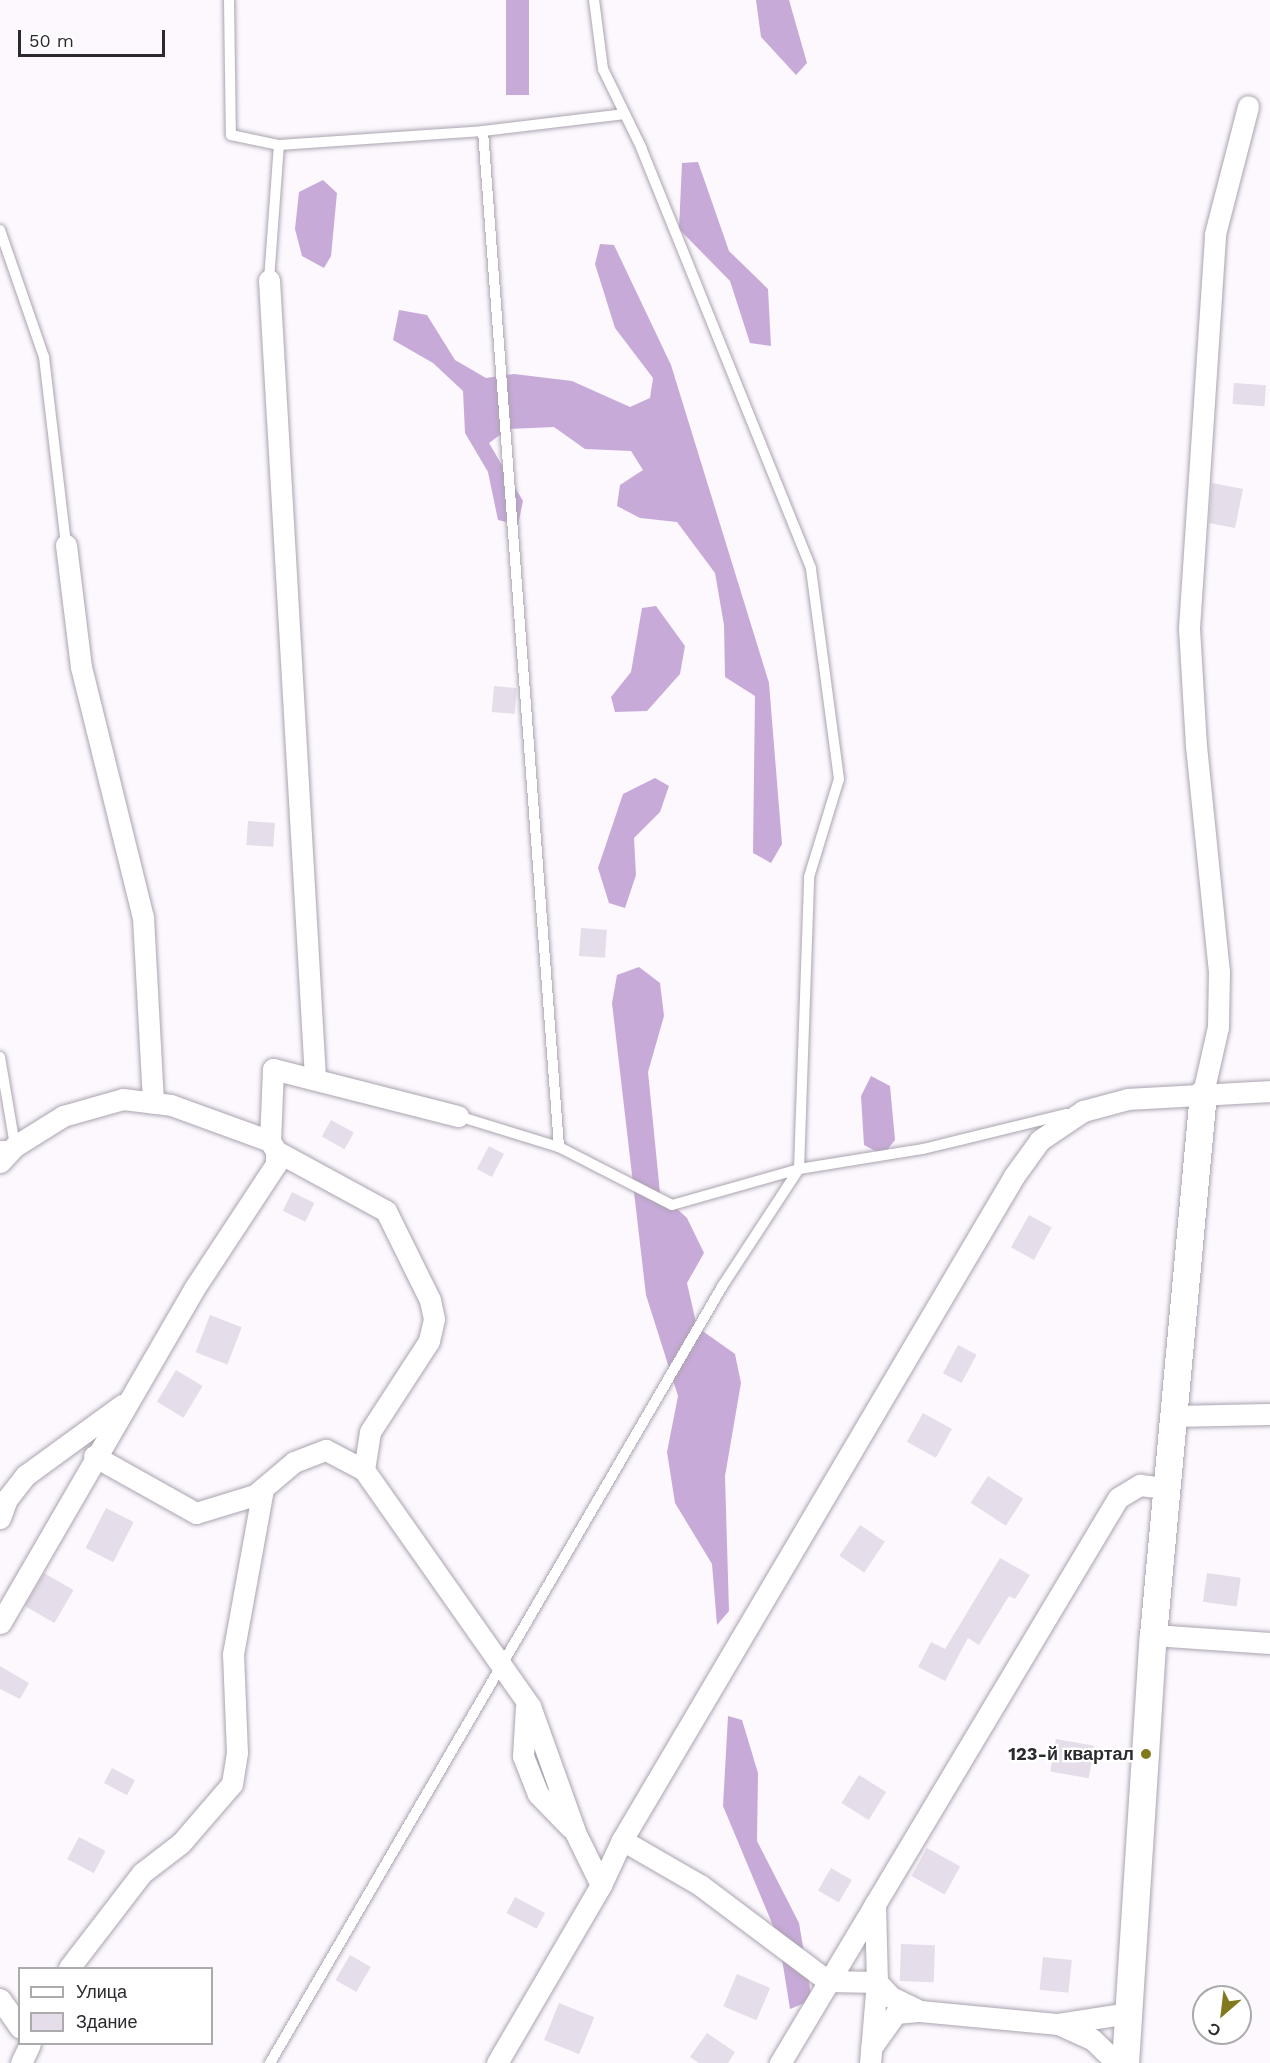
<!DOCTYPE html>
<html>
<head>
<meta charset="utf-8">
<style>
	body { margin:0 }
	#map { position:relative; width:1270px; height:2063px; overflow:hidden; background:#fcf8fe; font-family:"Work Sans",sans-serif }
	div>[style] { position:absolute }
	.forest>* { inset:0; background:#c7aad8; transform-origin:0 0 }
	.building>* { inset:0; background:#e5ddea; transform-origin:0 0 }
	.roads { filter:drop-shadow(0 0 2px #aba3b0) drop-shadow(0 0 2px #aba3b0) }
	.service>* { height:10px; margin:-5px; padding:0 5px; transform-origin:5px; border-radius:5px; background:#fff }
	.minor>* { height:21px; margin:-10.5px; padding:0 10.5px; transform-origin:10.5px; border-radius:10.5px; background:#fff }
	.tertiary>* { height:27px; margin:-13.5px; padding:0 13.5px; transform-origin:13.5px; border-radius:13.5px; background:#fff }
	.dots>* { width:16px; height:16px; translate:-50% -50%; box-sizing:border-box; border:3px solid #fff; border-radius:50% }
	span { translate:-50% -50%; white-space:nowrap; text-align:center; line-height:1.15; -webkit-text-stroke:4.5px #fff; paint-order:stroke }
	.poi-label { font-size:18px; color:#2d2a2f; font-weight:700 }
	.right { translate:-100% -50%; text-align:right }
	.legend { position:absolute; left:18px; top:1967px; width:195px; height:78px; box-sizing:border-box; background:#fff; border:2px solid #abaaac; margin:0; padding:8px 10px; list-style:none; font-size:18px; color:#2d2a2f }
	.legend li { display:flex; align-items:center; gap:12px; height:30px }
	.legend b { width:30px; border:2px solid #abaaac }
	.north { position:absolute; left:1192px; top:1985px; width:60px; height:60px; box-sizing:border-box; background:#fff; border:2px solid #abaaac; border-radius:50%; rotate:208deg; font-size:16px; font-weight:700; line-height:24px; text-align:center; color:#2d2a2f }
	.north::after { content:''; display:block; margin:auto; width:21px; height:27px; background:#82781d; clip-path:polygon(50% 0,100% 100%,50% 72%,0 100%) }
	.scale { position:absolute; left:18px; top:30px; width:147px; height:27px; box-sizing:border-box; border:3px solid #2d2a2f; border-top:0; padding-left:8px; font-size:18px; line-height:21px; white-space:nowrap; color:#2d2a2f; -webkit-text-stroke:4px #fff; paint-order:stroke }
</style>
</head>
<body>
<div id="map">
	<div class="forest">
		<i style="left:506px;top:0;width:23px;height:95px"></i>
		<i style="clip-path:polygon(756px 0,789px 0,807px 63px,796px 75px,761px 37px)"></i>
		<i style="clip-path:polygon(698px 162px,729px 251px,768px 289px,771px 346px,750px 343px,730px 281px,679px 229px,682px 163px)"></i>
		<i style="clip-path:polygon(323px 180px,337px 193px,331px 256px,324px 268px,302px 256px,295px 229px,299px 192px)"></i>
		<i style="clip-path:polygon(600px 244px,614px 245px,671px 365px,769px 683px,782px 844px,771px 863px,753px 853px,755px 696px,725px 677px,724px 625px,715px 573px,677px 522px,640px 518px,617px 506px,620px 485px,643px 470px,631px 451px,585px 449px,554px 427px,508px 429px,489px 443px,523px 501px,518px 525px,498px 520px,488px 472px,465px 433px,463px 391px,433px 363px,393px 340px,399px 310px,427px 315px,455px 360px,486px 378px,514px 374px,572px 381px,630px 407px,650px 398px,653px 378px,615px 328px,595px 264px)"></i>
		<i style="clip-path:polygon(656px 606px,685px 646px,680px 674px,647px 711px,615px 712px,611px 697px,631px 672px,642px 608px)"></i>
		<i style="clip-path:polygon(655px 778px,669px 786px,660px 812px,634px 838px,636px 875px,625px 908px,609px 903px,598px 868px,623px 794px)"></i>
		<i style="clip-path:polygon(639px 967px,660px 983px,664px 1016px,648px 1072px,660px 1193px,687px 1218px,704px 1253px,687px 1283px,697px 1327px,735px 1354px,741px 1383px,725px 1476px,729px 1611px,717px 1625px,712px 1564px,675px 1503px,667px 1452px,678px 1396px,646px 1295px,612px 1003px,617px 975px)"></i>
		<i style="clip-path:polygon(871px 1076px,890px 1086px,895px 1140px,883px 1155px,864px 1145px,861px 1096px)"></i>
		<i style="clip-path:polygon(728px 1716px,742px 1720px,758px 1773px,757px 1841px,799px 1923px,812px 2000px,790px 2009px,779px 1940px,723px 1806px)"></i>
	</div>
	<div class="building">
		<i style="left:1234px;top:383px;width:32px;height:21px;rotate:4deg"></i>
		<i style="clip-path:polygon(1212px 483px,1243px 489px,1235px 528px,1209px 523px)"></i>
		<i style="left:494px;top:686px;width:23px;height:26px;rotate:5deg"></i>
		<i style="left:248px;top:821px;width:27px;height:24px;rotate:4deg"></i>
		<i style="left:581px;top:928px;width:26px;height:28px;rotate:4deg"></i>
		<i style="left:331px;top:1120px;width:26px;height:19px;rotate:29deg"></i>
		<i style="left:489px;top:1146px;width:17px;height:26px;rotate:28deg"></i>
		<i style="left:292px;top:1192px;width:25px;height:21px;rotate:26deg"></i>
		<i style="left:1029px;top:1215px;width:26px;height:37px;rotate:29deg"></i>
		<i style="left:210px;top:1315px;width:34px;height:40px;rotate:21deg"></i>
		<i style="left:958px;top:1345px;width:21px;height:32px;rotate:28deg"></i>
		<i style="left:176px;top:1370px;width:31px;height:37px;rotate:31deg"></i>
		<i style="left:923px;top:1413px;width:33px;height:33px;rotate:29deg"></i>
		<i style="left:988px;top:1476px;width:42px;height:32px;rotate:33deg"></i>
		<i style="left:106px;top:1508px;width:31px;height:45px;rotate:27deg"></i>
		<i style="left:860px;top:1525px;width:30px;height:37px;rotate:34deg"></i>
		<i style="clip-path:polygon(1000px 1558px,1030px 1575px,1015px 1599px,1009px 1596px,979px 1645px,968px 1638px,945px 1681px,918px 1667px,931px 1642px,945px 1649px)"></i>
		<i style="left:44px;top:1573px;width:34px;height:38px;rotate:30deg"></i>
		<i style="left:1207px;top:1573px;width:34px;height:29px;rotate:8deg"></i>
		<i style="clip-path:polygon(0 1666px,29px 1683px,20px 1699px,0 1689px)"></i>
		<i style="left:1056px;top:1739px;width:39px;height:33px;rotate:10deg"></i>
		<i style="left:112px;top:1768px;width:26px;height:17px;rotate:28deg"></i>
		<i style="left:859px;top:1775px;width:32px;height:33px;rotate:32deg"></i>
		<i style="left:79px;top:1837px;width:30px;height:25px;rotate:28deg"></i>
		<i style="left:927px;top:1848px;width:38px;height:32px;rotate:29deg"></i>
		<i style="left:831px;top:1868px;width:24px;height:26px;rotate:30deg"></i>
		<i style="left:515px;top:1897px;width:34px;height:18px;rotate:28deg"></i>
		<i style="left:901px;top:1944px;width:34px;height:37px;rotate:2deg"></i>
		<i style="left:350px;top:1955px;width:24px;height:29px;rotate:30deg"></i>
		<i style="left:1043px;top:1957px;width:29px;height:33px;rotate:6deg"></i>
		<i style="left:737px;top:1974px;width:36px;height:35px;rotate:23deg"></i>
		<i style="left:559px;top:2003px;width:38px;height:40px;rotate:22deg"></i>
		<i style="clip-path:polygon(707px 2033px,735px 2052px,728px 2063px,699px 2063px,690px 2057px)"></i>
	</div>
	<div class="roads">
		<div class="service">
			<i style="left:229px;top:0;width:135px;rotate:89.2deg"></i>
			<i style="left:231px;top:135px;width:49px;rotate:11.8deg"></i>
			<i style="left:483px;top:131px;width:1019px;rotate:85.72deg"></i>
			<i style="left:0;top:230px;width:134px;rotate:70.9deg"></i>
			<i style="left:44px;top:357px;width:189px;rotate:83.3deg"></i>
			<i style="left:269px;top:280px;width:135px;rotate:-85.8deg"></i>
			<i style="left:279px;top:145px;width:204px;rotate:-3.9deg"></i>
			<i style="left:483px;top:131px;width:143px;rotate:-6.8deg"></i>
			<i style="left:0;top:1057px;width:90px;rotate:80.4deg"></i>
			<i style="left:15px;top:1146px;width:15px;rotate:180deg"></i>
			<i style="left:458px;top:1116px;width:106px;rotate:17.1deg"></i>
			<i style="left:559px;top:1147px;width:127px;rotate:27.2deg"></i>
			<i style="left:672px;top:1205px;width:132px;rotate:-15.8deg"></i>
			<i style="left:799px;top:1169px;width:126px;rotate:-9.2deg"></i>
			<i style="left:923px;top:1149px;width:148px;rotate:-13.7deg"></i>
			<i style="left:270px;top:2063px;width:900px;rotate:-59.79deg"></i>
			<i style="left:723px;top:1285px;width:139px;rotate:-56.8deg"></i>
			<i style="left:799px;top:1169px;width:292px;rotate:-88deg"></i>
			<i style="left:809px;top:877px;width:102px;rotate:-73deg"></i>
			<i style="left:839px;top:779px;width:213px;rotate:-97.6deg"></i>
			<i style="left:811px;top:568px;width:452px;rotate:-112deg"></i>
			<i style="left:642px;top:149px;width:89px;rotate:-116deg"></i>
			<i style="left:603px;top:69px;width:70px;rotate:-97.4deg"></i>
		</div>
		<div class="minor">
			<i style="left:269px;top:280px;width:799px;rotate:86.7deg"></i>
			<i style="left:66px;top:545px;width:123px;rotate:83deg"></i>
			<i style="left:81px;top:667px;width:258px;rotate:76.1deg"></i>
			<i style="left:143px;top:917px;width:186px;rotate:86.9deg"></i>
			<i style="left:1203px;top:1093px;width:68px;rotate:-77.2deg"></i>
			<i style="left:1218px;top:1027px;width:55px;rotate:-89deg"></i>
			<i style="left:1219px;top:972px;width:227px;rotate:-95.8deg"></i>
			<i style="left:1196px;top:746px;width:118px;rotate:-93.4deg"></i>
			<i style="left:1189px;top:628px;width:395px;rotate:-86.2deg"></i>
			<i style="left:1215px;top:234px;width:132px;rotate:-75.5deg"></i>
			<i style="left:270px;top:1141px;width:72px;rotate:-87.6deg"></i>
			<i style="left:273px;top:1069px;width:191px;rotate:14.3deg"></i>
			<i style="left:276px;top:1151px;width:125px;rotate:28.6deg"></i>
			<i style="left:386px;top:1211px;width:99px;rotate:63.7deg"></i>
			<i style="left:430px;top:1300px;width:19px;rotate:78deg"></i>
			<i style="left:434px;top:1319px;width:23px;rotate:103deg"></i>
			<i style="left:429px;top:1341px;width:108px;rotate:123deg"></i>
			<i style="left:370px;top:1432px;width:38px;rotate:99deg"></i>
			<i style="left:0;top:1162px;width:22px;rotate:-47deg"></i>
			<i style="left:15px;top:1146px;width:57px;rotate:-32deg"></i>
			<i style="left:63px;top:1116px;width:62px;rotate:-15.8deg"></i>
			<i style="left:123px;top:1099px;width:48px;rotate:7.1deg"></i>
			<i style="left:171px;top:1105px;width:105px;rotate:20deg"></i>
			<i style="left:270px;top:1141px;width:12px;rotate:59deg"></i>
			<i style="left:276px;top:1151px;width:13px;rotate:90deg"></i>
			<i style="left:276px;top:1164px;width:149px;rotate:123.3deg"></i>
			<i style="left:194px;top:1289px;width:386px;rotate:120.1deg"></i>
			<i style="left:1172px;top:1416px;width:98px;rotate:-1.2deg"></i>
			<i style="left:94px;top:1456px;width:117px;rotate:29.2deg"></i>
			<i style="left:196px;top:1513px;width:62px;rotate:-17deg"></i>
			<i style="left:255px;top:1495px;width:51px;rotate:-40.2deg"></i>
			<i style="left:294px;top:1462px;width:34px;rotate:-21deg"></i>
			<i style="left:326px;top:1450px;width:43px;rotate:27.8deg"></i>
			<i style="left:364px;top:1470px;width:289px;rotate:54.9deg"></i>
			<i style="left:530px;top:1706px;width:134px;rotate:70.3deg"></i>
			<i style="left:575px;top:1832px;width:59px;rotate:63.9deg"></i>
			<i style="left:0;top:1518px;width:20px;rotate:-70deg"></i>
			<i style="left:7px;top:1499px;width:31px;rotate:-52deg"></i>
			<i style="left:26px;top:1475px;width:119px;rotate:-36.1deg"></i>
			<i style="left:1153px;top:1635px;width:117px;rotate:3.9deg"></i>
			<i style="left:526px;top:1707px;width:49px;rotate:93.5deg"></i>
			<i style="left:523px;top:1756px;width:41px;rotate:68.5deg"></i>
			<i style="left:538px;top:1794px;width:47px;rotate:45.9deg"></i>
			<i style="left:622px;top:1840px;width:90px;rotate:30deg"></i>
			<i style="left:700px;top:1885px;width:160px;rotate:36.9deg"></i>
			<i style="left:828px;top:1981px;width:49px;rotate:1.2deg"></i>
			<i style="left:877px;top:1982px;width:21px;rotate:47deg"></i>
			<i style="left:891px;top:1997px;width:32px;rotate:26deg"></i>
			<i style="left:69px;top:1968px;width:120px;rotate:-52.5deg"></i>
			<i style="left:142px;top:1873px;width:49px;rotate:-37.6deg"></i>
			<i style="left:181px;top:1843px;width:78px;rotate:-49.2deg"></i>
			<i style="left:232px;top:1784px;width:31px;rotate:-81deg"></i>
			<i style="left:237px;top:1753px;width:99px;rotate:-92.3deg"></i>
			<i style="left:233px;top:1654px;width:168px;rotate:-79.7deg"></i>
			<i style="left:0;top:1999px;width:35px;rotate:55deg"></i>
			<i style="left:1058px;top:2024px;width:37px;rotate:24deg"></i>
			<i style="left:1092px;top:2039px;width:35px;rotate:44deg"></i>
			<i style="left:871px;top:2048px;width:43px;rotate:-54.5deg"></i>
			<i style="left:896px;top:2013px;width:24px;rotate:-5deg"></i>
			<i style="left:920px;top:2011px;width:139px;rotate:5.4deg"></i>
			<i style="left:1058px;top:2024px;width:72px;rotate:-8.8deg"></i>
			<i style="left:21px;top:2063px;width:21px;rotate:-65deg"></i>
			<i style="left:497px;top:2063px;width:206px;rotate:-59.7deg"></i>
			<i style="left:601px;top:1885px;width:50px;rotate:-65deg"></i>
			<i style="left:622px;top:1840px;width:771px;rotate:-59.44deg"></i>
			<i style="left:1014px;top:1176px;width:44px;rotate:-54.2deg"></i>
			<i style="left:1040px;top:1140px;width:52px;rotate:-34deg"></i>
			<i style="left:1083px;top:1111px;width:47px;rotate:-14.9deg"></i>
			<i style="left:1128px;top:1099px;width:142px;rotate:-3.2deg"></i>
			<i style="left:780px;top:2063px;width:658px;rotate:-59.11deg"></i>
			<i style="left:1118px;top:1498px;width:26px;rotate:-31deg"></i>
			<i style="left:1140px;top:1485px;width:25px;rotate:7deg"></i>
			<i style="left:870px;top:2063px;width:81px;rotate:-85.1deg"></i>
			<i style="left:877px;top:1982px;width:78px;rotate:-91.5deg"></i>
		</div>
		<div class="tertiary">
			<i style="left:1125px;top:2063px;width:429px;rotate:-86.3deg"></i>
			<i style="left:1153px;top:1635px;width:544px;rotate:-84.73deg"></i>
		</div>
	</div>
	<div class="dots">
		<i style="left:1146px;top:1754px;background:#82781d"></i>
	</div>
	<div class="poi-label">
		<span class="right" style="left:1134px;top:1754px">123-й квартал</span>
	</div>
	<ul class="legend">
	<li><b style="height:8px;background:#fff"></b>Улица</li>
	<li><b style="height:16px;background:#e5ddea"></b>Здание</li>
	</ul>
	<div class="north">С</div>
	<div class="scale">50 m</div>
</div>
</body>
</html>
